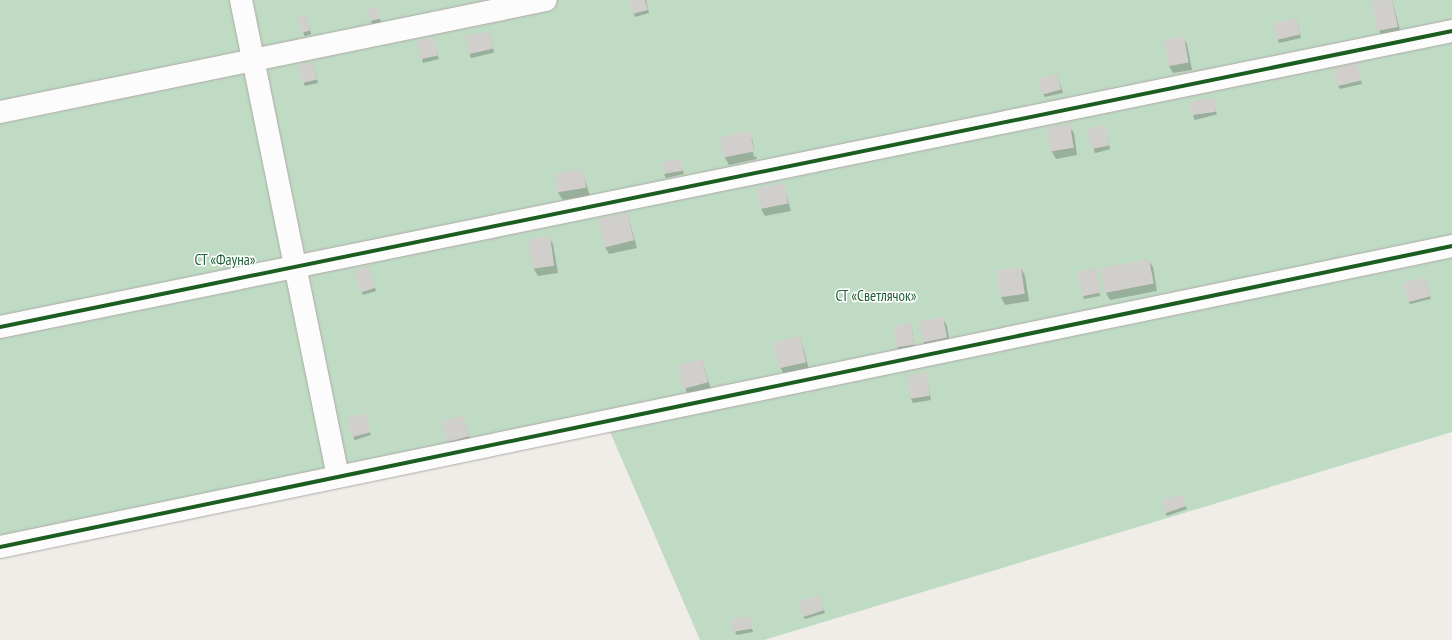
<!DOCTYPE html>
<html>
<head>
<meta charset="utf-8">
<style>
	body { margin:0 }
	#map { position:relative; width:1452px; height:640px; overflow:hidden; background:#f0ede8; font-family:"PT Sans Narrow",sans-serif }
	div>[style] { position:absolute }
	.green>* { inset:0; background:#bfdbc3 }
	.shadow>* { inset:0; background:#0003; transform-origin:0 0 }
	.building>* { inset:0; background:#d1cfcb; transform-origin:0 0 }
	.roads { filter:drop-shadow(0 0 1px #adaaa7) drop-shadow(0 0 1px #adaaa7) }
	.street>* { height:22px; margin:-11px; padding:0 11px; transform-origin:11px; border-radius:11px; background:#fdfcfc }
	.cycleway>* { height:4px; margin:-2px; padding:0 2px; transform-origin:2px; border-radius:2px; background:#1b5e20 }
	span { translate:-50% -50%; white-space:nowrap; text-align:center; line-height:1.15; -webkit-text-stroke:3px #fff; paint-order:stroke }
	.park-label { font-size:15px; color:#205f36 }
</style>
</head>
<body>
<div id="map">
	<div class="green">
		<i style="clip-path:polygon(0 0,1452px 0,1452px 432px,764px 640px,700px 640px,604px 418px,0 537px)"></i>
	</div>
	<div class="shadow">
		<i style="clip-path:polygon(629px 0,646px 0,649px 13px,635px 17px)"></i>
		<i style="left:1392px;top:0;width:35px;height:20px;rotate:75deg"></i>
		<i style="clip-path:polygon(376px 8px,381px 22px,372px 24px,368px 10px)"></i>
		<i style="left:306px;top:16px;width:19px;height:7px;rotate:74deg"></i>
		<i style="clip-path:polygon(1296px 19px,1301px 38px,1279px 43px,1278px 40px)"></i>
		<i style="left:489px;top:32px;width:21px;height:24px;rotate:76deg"></i>
		<i style="clip-path:polygon(1183px 37px,1187px 44px,1192px 70px,1173px 73px,1169px 66px)"></i>
		<i style="clip-path:polygon(433px 38px,439px 59px,423px 63px,422px 59px)"></i>
		<i style="clip-path:polygon(313px 63px,318px 83px,305px 86px,303px 82px)"></i>
		<i style="clip-path:polygon(1356px 64px,1362px 84px,1340px 89px,1338px 86px)"></i>
		<i style="clip-path:polygon(1057px 75px,1063px 93px,1045px 97px,1043px 94px)"></i>
		<i style="left:1213px;top:99px;width:16px;height:23px;rotate:76deg"></i>
		<i style="clip-path:polygon(1069px 126px,1074px 133px,1077px 155px,1056px 159px,1052px 152px,1048px 129px)"></i>
		<i style="left:1104px;top:126px;width:24px;height:16px;rotate:75deg"></i>
		<i style="clip-path:polygon(evenodd,749px 132px,757px 159px,729px 165px,725px 158px,749px 132px,750px 138px,752px 138px,756px 157px,754px 157px,750px 138px)"></i>
		<i style="clip-path:polygon(680px 160px,684px 174px,666px 178px,664px 175px)"></i>
		<i style="clip-path:polygon(582px 171px,590px 196px,563px 200px,558px 193px)"></i>
		<i style="clip-path:polygon(783px 184px,791px 211px,765px 216px,761px 209px)"></i>
		<i style="clip-path:polygon(627px 213px,637px 248px,609px 254px,605px 247px)"></i>
		<i style="clip-path:polygon(549px 237px,553px 244px,558px 273px,538px 276px,534px 269px)"></i>
		<i style="clip-path:polygon(1148px 260px,1153px 267px,1157px 291px,1110px 300px,1106px 293px,1101px 269px)"></i>
		<i style="clip-path:polygon(368px 267px,376px 291px,363px 295px,361px 291px)"></i>
		<i style="clip-path:polygon(1021px 268px,1025px 276px,1029px 301px,1005px 305px,1001px 297px)"></i>
		<i style="clip-path:polygon(1095px 269px,1100px 296px,1084px 299px,1083px 296px)"></i>
		<i style="clip-path:polygon(1425px 278px,1431px 299px,1410px 304px,1408px 301px)"></i>
		<i style="clip-path:polygon(943px 319px,947px 326px,950px 345px,927px 349px,923px 342px)"></i>
		<i style="left:911px;top:324px;width:24px;height:17px;rotate:81deg"></i>
		<i style="clip-path:polygon(800px 337px,809px 369px,784px 374px,780px 367px)"></i>
		<i style="left:702px;top:360px;width:30px;height:24px;rotate:73deg"></i>
		<i style="clip-path:polygon(925px 373px,931px 400px,913px 403px,911px 399px)"></i>
		<i style="left:364px;top:414px;width:22px;height:17px;rotate:72deg"></i>
		<i style="clip-path:polygon(463px 416px,470px 439px,449px 445px,447px 441px)"></i>
		<i style="clip-path:polygon(1183px 498px,1187px 509px,1167px 516px,1165px 512px)"></i>
		<i style="clip-path:polygon(819px 596px,825px 613px,805px 619px,803px 616px)"></i>
		<i style="clip-path:polygon(749px 617px,753px 632px,737px 635px,735px 632px)"></i>
	</div>
	<div class="building">
		<i style="clip-path:polygon(628px 0,645px 0,648px 10px,632px 14px)"></i>
		<i style="clip-path:polygon(1379px 0,1392px 0,1398px 27px,1377px 31px,1371px 2px)"></i>
		<i style="left:377px;top:7px;width:12px;height:10px;rotate:76deg"></i>
		<i style="left:306px;top:15px;width:16px;height:9px;rotate:75deg"></i>
		<i style="left:1296px;top:18px;width:17px;height:24px;rotate:77deg"></i>
		<i style="left:489px;top:31px;width:18px;height:25px;rotate:77deg"></i>
		<i style="left:1184px;top:36px;width:27px;height:21px;rotate:80deg"></i>
		<i style="left:434px;top:37px;width:19px;height:18px;rotate:78deg"></i>
		<i style="left:313px;top:62px;width:18px;height:15px;rotate:77deg"></i>
		<i style="left:1357px;top:63px;width:18px;height:25px;rotate:77deg"></i>
		<i style="left:1057px;top:74px;width:16px;height:20px;rotate:75deg"></i>
		<i style="left:1214px;top:98px;width:14px;height:25px;rotate:82deg"></i>
		<i style="left:1070px;top:124px;width:24px;height:24px;rotate:81deg"></i>
		<i style="left:1105px;top:125px;width:21px;height:18px;rotate:79deg"></i>
		<i style="left:750px;top:131px;width:21px;height:31px;rotate:79deg"></i>
		<i style="left:681px;top:159px;width:12px;height:20px;rotate:81deg"></i>
		<i style="left:583px;top:169px;width:19px;height:29px;rotate:81deg"></i>
		<i style="left:784px;top:183px;width:21px;height:28px;rotate:79deg"></i>
		<i style="left:627px;top:212px;width:29px;height:30px;rotate:76deg"></i>
		<i style="left:550px;top:236px;width:30px;height:22px;rotate:82deg"></i>
		<i style="left:1149px;top:259px;width:25px;height:50px;rotate:79deg"></i>
		<i style="left:368px;top:266px;width:23px;height:15px;rotate:72deg"></i>
		<i style="left:1021px;top:267px;width:27px;height:25px;rotate:82deg"></i>
		<i style="left:1095px;top:268px;width:25px;height:18px;rotate:78deg"></i>
		<i style="left:1425px;top:277px;width:20px;height:23px;rotate:75deg"></i>
		<i style="left:943px;top:317px;width:21px;height:25px;rotate:79deg"></i>
		<i style="left:911px;top:323px;width:22px;height:18px;rotate:82deg"></i>
		<i style="left:800px;top:336px;width:27px;height:28px;rotate:77deg"></i>
		<i style="left:702px;top:359px;width:24px;height:26px;rotate:75deg"></i>
		<i style="left:926px;top:372px;width:24px;height:20px;rotate:81deg"></i>
		<i style="left:365px;top:413px;width:20px;height:19px;rotate:75deg"></i>
		<i style="left:463px;top:415px;width:22px;height:23px;rotate:74deg"></i>
		<i style="left:1182px;top:494px;width:13px;height:22px;rotate:72deg"></i>
		<i style="left:819px;top:595px;width:16px;height:22px;rotate:72deg"></i>
		<i style="left:750px;top:616px;width:13px;height:19px;rotate:81deg"></i>
	</div>
	<div class="roads">
		<div class="street">
			<i style="left:241px;top:0;width:486px;rotate:78.5deg"></i>
			<i style="left:0;top:112px;width:557px;rotate:-11.59deg"></i>
			<i style="left:0;top:327px;width:1482px;rotate:-11.52deg"></i>
			<i style="left:0;top:547px;width:1483px;rotate:-11.71deg"></i>
		</div>
	</div>
	<div class="cycleway">
		<i style="left:0;top:327px;width:1482px;rotate:-11.52deg"></i>
		<i style="left:0;top:547px;width:1483px;rotate:-11.71deg"></i>
	</div>
	<div class="park-label">
		<span style="left:225px;top:260px">СТ «Фауна»</span>
		<span style="left:876px;top:296px">СТ «Светлячок»</span>
	</div>
</div>
</body>
</html>
